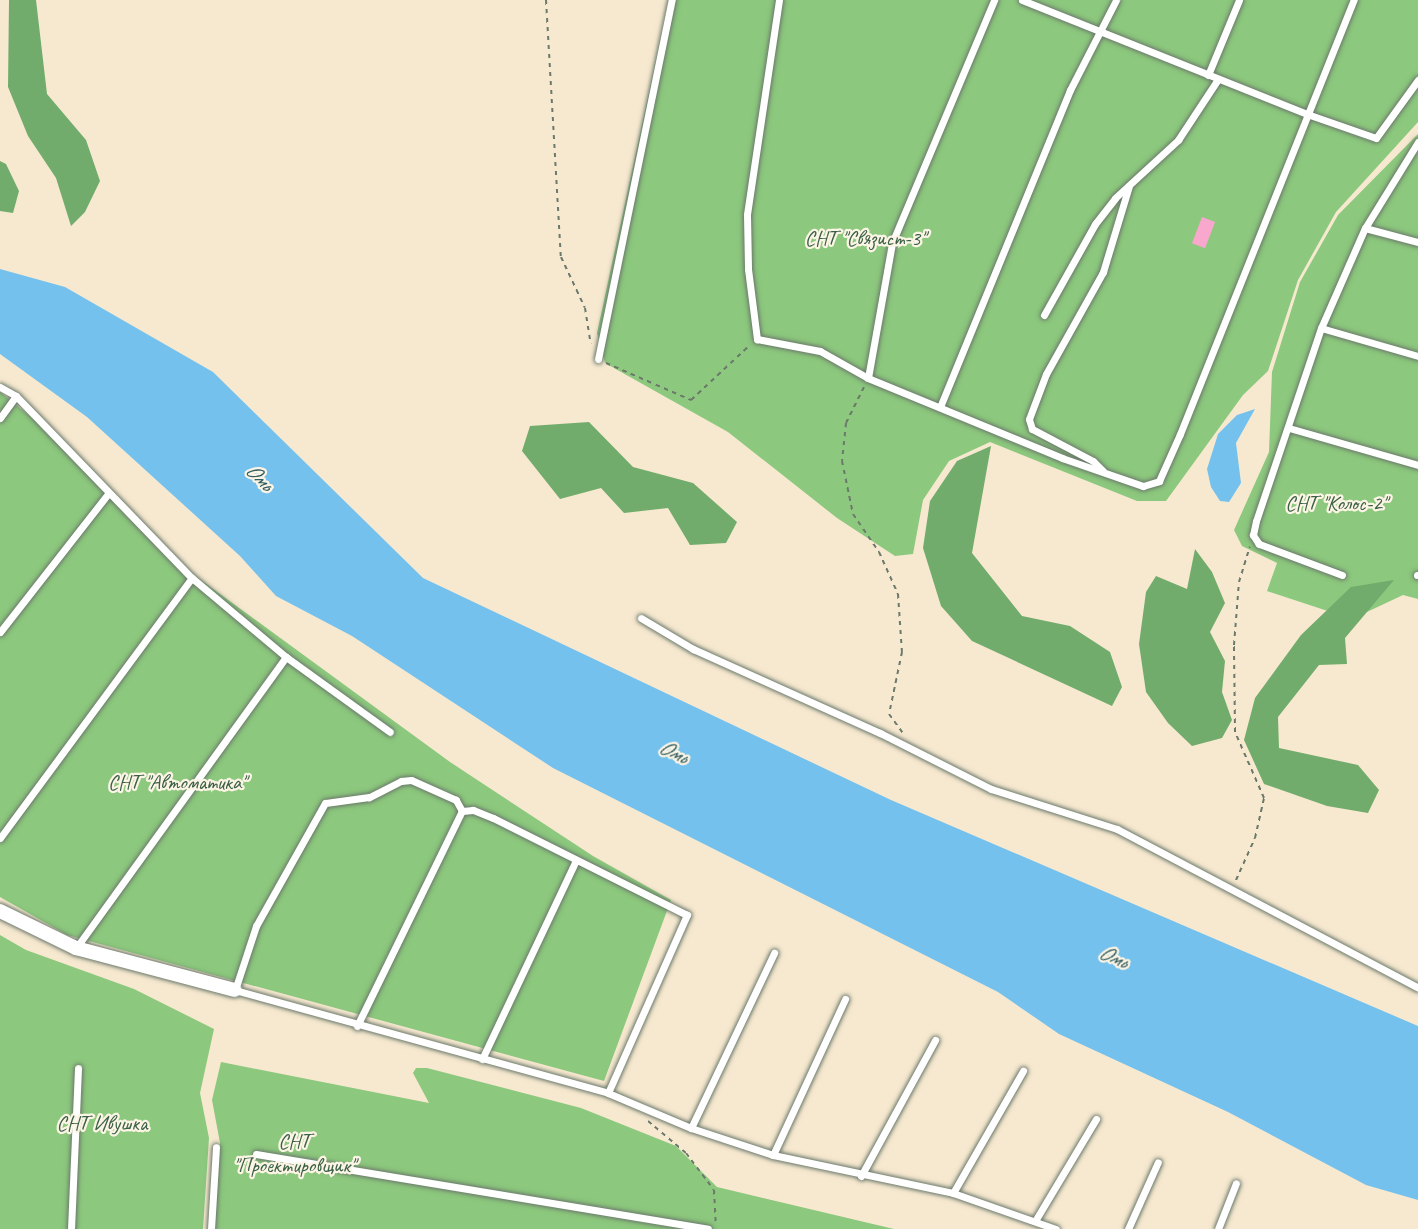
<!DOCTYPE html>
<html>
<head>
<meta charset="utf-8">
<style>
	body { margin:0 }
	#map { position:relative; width:1418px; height:1229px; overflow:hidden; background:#f7e9d0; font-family:Caveat,sans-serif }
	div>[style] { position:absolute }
	.green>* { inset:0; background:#8cc87d }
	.forest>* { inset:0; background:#71ac6c }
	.water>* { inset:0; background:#74c1ee }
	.building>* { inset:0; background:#f9a7cc; transform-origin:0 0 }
	.path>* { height:2px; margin-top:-1px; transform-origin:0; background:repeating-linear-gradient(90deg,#6b796b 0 4.5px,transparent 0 9px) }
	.roads { filter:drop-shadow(0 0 2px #6b796b) drop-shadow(0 0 2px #6b796b) }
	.service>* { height:7px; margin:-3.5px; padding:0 3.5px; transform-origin:3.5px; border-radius:3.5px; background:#fff }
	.minor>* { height:14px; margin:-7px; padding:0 7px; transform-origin:7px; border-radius:7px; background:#fff }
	span { translate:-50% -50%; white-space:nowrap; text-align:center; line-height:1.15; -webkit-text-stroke:4.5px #fcf5e5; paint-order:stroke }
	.park-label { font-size:21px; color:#3a6046 }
	.water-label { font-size:22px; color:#345e62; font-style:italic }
</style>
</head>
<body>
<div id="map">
	<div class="green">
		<i style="clip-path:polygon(669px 0,1418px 0,1418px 122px,1336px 212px,1298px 280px,1268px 371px,1243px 395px,1166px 501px,1137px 501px,990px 442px,949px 461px,923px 500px,913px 554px,895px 556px,837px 518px,728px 432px,605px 363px,597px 333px)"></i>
		<i style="clip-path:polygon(1418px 134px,1418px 599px,1403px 595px,1352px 619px,1267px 591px,1277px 563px,1242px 546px,1234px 530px,1269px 452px,1272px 372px,1300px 282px,1338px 215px)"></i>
		<i style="clip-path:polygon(0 392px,57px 438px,194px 575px,450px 762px,593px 856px,671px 900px,604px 1081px,67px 935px,0 897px)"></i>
		<i style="clip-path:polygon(0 935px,26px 950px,134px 989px,214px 1029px,200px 1093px,209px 1138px,203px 1229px,0 1229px)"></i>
		<i style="clip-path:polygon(221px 1062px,429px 1103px,413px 1073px,416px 1068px,427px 1068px,581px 1108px,676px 1146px,717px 1187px,894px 1229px,215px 1229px,220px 1143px,212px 1100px)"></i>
	</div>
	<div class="forest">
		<i style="clip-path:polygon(9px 0,36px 0,47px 94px,86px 140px,100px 181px,85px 212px,71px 226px,56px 178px,28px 136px,8px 87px)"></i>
		<i style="clip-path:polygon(0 161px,6px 164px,19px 191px,13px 213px,0 211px)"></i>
		<i style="clip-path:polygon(589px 422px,633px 467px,693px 483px,737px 522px,726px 543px,690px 545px,668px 508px,624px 513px,601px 488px,560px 499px,522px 451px,530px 426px)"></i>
		<i style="clip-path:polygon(991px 446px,972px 553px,1022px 616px,1070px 626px,1110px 652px,1122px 687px,1112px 706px,972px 641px,941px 606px,923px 548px,930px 501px,957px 461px)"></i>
		<i style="clip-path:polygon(1195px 549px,1212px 572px,1225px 603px,1210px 632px,1225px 661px,1222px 692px,1232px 720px,1222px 738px,1192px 746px,1168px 723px,1146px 692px,1139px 644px,1146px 592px,1156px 576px,1187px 589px)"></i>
		<i style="clip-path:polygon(1394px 580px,1345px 638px,1347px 664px,1319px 665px,1278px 717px,1279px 748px,1358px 765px,1379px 790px,1368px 813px,1327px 806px,1264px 784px,1244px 740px,1255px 698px,1301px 635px,1351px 587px)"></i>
	</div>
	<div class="water">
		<i style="clip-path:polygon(0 269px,65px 287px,213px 372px,423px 578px,891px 800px,1418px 1026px,1418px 1200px,1366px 1185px,1228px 1112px,1059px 1034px,998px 992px,553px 768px,352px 636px,276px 596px,240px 556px,87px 417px,0 354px)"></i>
		<i style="clip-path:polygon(1255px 409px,1236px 443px,1241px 483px,1229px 502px,1220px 501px,1211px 487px,1207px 469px,1218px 434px,1237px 415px)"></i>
	</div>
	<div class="building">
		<i style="left:1202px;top:217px;width:14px;height:28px;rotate:21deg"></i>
	</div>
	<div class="path">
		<i style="left:546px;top:0;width:257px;rotate:86.7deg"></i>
		<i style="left:561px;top:257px;width:56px;rotate:64.8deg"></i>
		<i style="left:585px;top:308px;width:36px;rotate:81deg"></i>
		<i style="left:606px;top:363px;width:93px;rotate:23.5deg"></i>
		<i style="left:691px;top:400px;width:81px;rotate:-43deg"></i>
		<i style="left:864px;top:387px;width:40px;rotate:116.6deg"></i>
		<i style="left:846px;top:423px;width:38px;rotate:96deg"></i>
		<i style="left:842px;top:461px;width:54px;rotate:78.3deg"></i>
		<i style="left:853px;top:514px;width:46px;rotate:55.6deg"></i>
		<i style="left:879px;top:552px;width:46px;rotate:65.7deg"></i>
		<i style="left:898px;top:594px;width:58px;rotate:86.1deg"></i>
		<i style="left:902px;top:652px;width:63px;rotate:101.8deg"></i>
		<i style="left:889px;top:714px;width:24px;rotate:54deg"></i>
		<i style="left:1236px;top:880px;width:46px;rotate:-65.7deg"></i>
		<i style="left:1255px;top:838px;width:41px;rotate:-77.3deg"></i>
		<i style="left:1264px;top:798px;width:72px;rotate:-113.7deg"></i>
		<i style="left:1235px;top:732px;width:87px;rotate:-90.7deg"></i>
		<i style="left:1234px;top:645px;width:63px;rotate:-85.5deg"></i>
		<i style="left:1239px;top:582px;width:37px;rotate:-73deg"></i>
		<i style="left:648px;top:1121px;width:50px;rotate:40.1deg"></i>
		<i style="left:686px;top:1153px;width:46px;rotate:52.9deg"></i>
		<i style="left:714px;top:1190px;width:33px;rotate:87deg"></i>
	</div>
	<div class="roads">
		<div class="service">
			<i style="left:779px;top:0;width:217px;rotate:98.5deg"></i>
			<i style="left:747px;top:215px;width:54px;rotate:88.9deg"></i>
			<i style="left:748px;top:269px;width:71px;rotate:82.7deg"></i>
			<i style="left:757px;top:339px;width:64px;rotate:10.8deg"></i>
			<i style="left:820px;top:351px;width:55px;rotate:29.4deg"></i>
			<i style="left:868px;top:378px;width:210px;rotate:22.4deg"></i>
			<i style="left:1062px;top:458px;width:86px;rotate:19.1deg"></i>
			<i style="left:1143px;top:486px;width:17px;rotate:-17deg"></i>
			<i style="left:1159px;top:481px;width:51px;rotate:-65.9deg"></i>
			<i style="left:1180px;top:434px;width:468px;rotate:-68.2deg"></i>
			<i style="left:1022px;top:0;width:307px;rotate:21.8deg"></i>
			<i style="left:1307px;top:114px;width:73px;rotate:19.2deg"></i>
			<i style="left:1376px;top:138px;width:72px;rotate:-54.1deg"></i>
			<i style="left:1208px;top:75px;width:81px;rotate:-67.5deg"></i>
			<i style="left:1365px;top:228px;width:55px;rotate:14.8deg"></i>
			<i style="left:1044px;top:315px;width:104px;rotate:-60.7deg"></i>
			<i style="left:1095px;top:224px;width:33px;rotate:-52deg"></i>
			<i style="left:1115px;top:198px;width:86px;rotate:-42.6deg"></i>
			<i style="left:1178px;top:140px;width:73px;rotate:-56.7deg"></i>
			<i style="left:1321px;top:328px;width:101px;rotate:16.1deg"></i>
			<i style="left:598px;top:359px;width:367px;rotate:-78.4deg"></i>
			<i style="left:868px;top:378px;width:137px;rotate:-79.9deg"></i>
			<i style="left:892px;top:243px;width:264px;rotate:-67.2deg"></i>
			<i style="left:0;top:387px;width:18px;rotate:29deg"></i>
			<i style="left:16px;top:396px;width:253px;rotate:46deg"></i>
			<i style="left:192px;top:578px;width:123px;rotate:40deg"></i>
			<i style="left:286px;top:657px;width:128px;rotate:35.8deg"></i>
			<i style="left:940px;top:407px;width:343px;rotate:-67.7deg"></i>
			<i style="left:1070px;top:90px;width:101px;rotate:-62.9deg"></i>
			<i style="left:0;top:418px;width:27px;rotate:-54deg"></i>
			<i style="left:1289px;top:428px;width:134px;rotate:16deg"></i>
			<i style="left:1103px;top:471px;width:14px;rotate:-135deg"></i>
			<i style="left:1093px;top:461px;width:69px;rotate:-152.3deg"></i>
			<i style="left:1032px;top:429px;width:10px;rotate:-107deg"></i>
			<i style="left:1029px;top:419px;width:48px;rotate:-69.3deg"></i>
			<i style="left:1046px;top:374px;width:117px;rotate:-60.8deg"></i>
			<i style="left:1103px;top:272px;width:90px;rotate:-73.2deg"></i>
			<i style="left:1342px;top:575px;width:89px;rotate:-159.5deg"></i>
			<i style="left:1259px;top:544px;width:11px;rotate:-124deg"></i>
			<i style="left:1253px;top:535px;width:14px;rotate:-78deg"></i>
			<i style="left:1256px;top:521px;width:204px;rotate:-71.4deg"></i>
			<i style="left:1321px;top:328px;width:109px;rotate:-66.3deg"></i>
			<i style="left:1365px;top:228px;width:101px;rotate:-58.4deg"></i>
			<i style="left:1417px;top:575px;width:1px"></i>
			<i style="left:641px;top:618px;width:61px;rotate:30.8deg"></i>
			<i style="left:693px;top:649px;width:205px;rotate:24.2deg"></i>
			<i style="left:880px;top:733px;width:124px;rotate:26.8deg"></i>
			<i style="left:991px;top:789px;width:132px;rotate:17.6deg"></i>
			<i style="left:1117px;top:829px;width:340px;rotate:27.8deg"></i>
			<i style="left:0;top:632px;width:175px;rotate:-52deg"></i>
			<i style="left:0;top:838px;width:323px;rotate:-53.6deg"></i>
			<i style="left:76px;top:948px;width:359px;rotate:-54.2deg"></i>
			<i style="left:357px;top:1026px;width:239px;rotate:-64deg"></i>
			<i style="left:482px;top:1059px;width:220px;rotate:-64.7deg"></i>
			<i style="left:608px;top:1093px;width:195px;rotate:-66.1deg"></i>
			<i style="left:687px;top:915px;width:217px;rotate:-153.4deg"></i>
			<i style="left:493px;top:818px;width:22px;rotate:-158deg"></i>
			<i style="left:473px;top:810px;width:11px;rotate:175deg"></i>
			<i style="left:462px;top:811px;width:13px;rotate:-119deg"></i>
			<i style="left:456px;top:800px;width:49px;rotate:-156deg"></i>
			<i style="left:411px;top:780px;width:10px;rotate:174deg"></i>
			<i style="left:401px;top:781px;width:36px;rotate:153deg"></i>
			<i style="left:369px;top:797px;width:44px;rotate:172.2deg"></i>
			<i style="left:325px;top:803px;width:141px;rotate:119.3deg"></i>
			<i style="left:256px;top:926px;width:67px;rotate:108.2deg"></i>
			<i style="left:235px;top:990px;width:387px;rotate:15.4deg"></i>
			<i style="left:608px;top:1093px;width:90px;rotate:22.9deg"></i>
			<i style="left:691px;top:1128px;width:86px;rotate:18.2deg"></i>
			<i style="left:773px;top:1155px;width:184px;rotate:11.9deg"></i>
			<i style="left:953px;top:1193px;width:109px;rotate:19.3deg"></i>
			<i style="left:691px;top:1128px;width:194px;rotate:-64.6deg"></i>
			<i style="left:256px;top:1154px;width:458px;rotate:9.4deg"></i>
			<i style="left:773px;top:1155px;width:172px;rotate:-65.2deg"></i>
			<i style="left:861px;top:1176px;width:155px;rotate:-61.4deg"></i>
			<i style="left:953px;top:1193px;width:141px;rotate:-60.2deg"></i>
			<i style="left:1035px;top:1221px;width:119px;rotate:-59.1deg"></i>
			<i style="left:71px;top:1229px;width:161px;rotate:-87.5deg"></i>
			<i style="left:211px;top:1229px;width:82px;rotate:-86.5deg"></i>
			<i style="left:1128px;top:1229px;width:73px;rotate:-65.9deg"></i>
			<i style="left:1218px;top:1229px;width:49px;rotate:-68.6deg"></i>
		</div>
		<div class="minor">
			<i style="left:0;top:911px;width:85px;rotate:26deg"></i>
			<i style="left:76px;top:948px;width:164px;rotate:14.8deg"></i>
		</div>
	</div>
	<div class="park-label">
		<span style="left:865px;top:238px">СНТ "Связист-3"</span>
		<span style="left:1336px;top:503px">СНТ "Колос-2"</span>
		<span style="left:177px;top:782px">СНТ "Автоматика"</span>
		<span style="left:102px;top:1123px">СНТ Ивушка</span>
		<span style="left:294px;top:1153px">СНТ<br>"Проектировщик"</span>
	</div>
	<div class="water-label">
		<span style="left:259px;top:477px;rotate:46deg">Омь</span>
		<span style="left:673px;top:752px;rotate:26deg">Омь</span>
		<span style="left:1113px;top:957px;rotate:24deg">Омь</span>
	</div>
</div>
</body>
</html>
